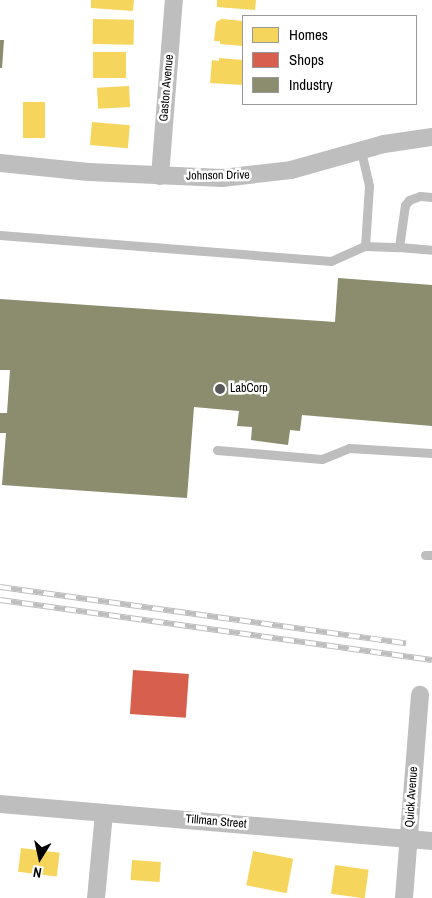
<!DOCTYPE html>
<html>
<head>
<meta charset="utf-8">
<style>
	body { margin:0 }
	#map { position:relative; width:432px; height:898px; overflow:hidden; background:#fff; font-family:"Archivo Narrow",sans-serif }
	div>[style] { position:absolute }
	.homes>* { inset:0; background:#f6d55c; transform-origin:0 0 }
	.shops>* { inset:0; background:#d6604d; transform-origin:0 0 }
	.industry>* { inset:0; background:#8c8c6e }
	.lane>* { height:9px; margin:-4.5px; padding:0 4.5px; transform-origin:4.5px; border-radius:4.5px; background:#bebebe }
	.street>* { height:18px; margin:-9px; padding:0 9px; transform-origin:9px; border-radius:9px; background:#bebebe }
	.rail>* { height:5.5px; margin-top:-2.75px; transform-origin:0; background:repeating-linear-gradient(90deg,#fff 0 11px,#bebebe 0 22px); box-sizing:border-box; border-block:1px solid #bebebe }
	.dots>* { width:14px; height:14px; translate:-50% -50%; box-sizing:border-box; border:2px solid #fff; border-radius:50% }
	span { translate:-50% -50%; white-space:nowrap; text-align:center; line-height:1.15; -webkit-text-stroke:5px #fff; paint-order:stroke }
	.street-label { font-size:12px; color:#000 }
	.poi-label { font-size:12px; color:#000 }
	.left { translate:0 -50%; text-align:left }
	.legend { position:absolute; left:242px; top:15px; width:175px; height:90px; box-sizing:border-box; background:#fff; border:1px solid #999; margin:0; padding:6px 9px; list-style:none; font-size:15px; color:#000 }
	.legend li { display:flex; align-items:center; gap:10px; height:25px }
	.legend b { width:25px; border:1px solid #999 }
	.north { position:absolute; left:15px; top:833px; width:50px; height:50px; -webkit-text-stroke:4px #fff; paint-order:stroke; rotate:190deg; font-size:14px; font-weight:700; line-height:20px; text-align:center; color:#000 }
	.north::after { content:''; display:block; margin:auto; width:18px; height:22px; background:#000; clip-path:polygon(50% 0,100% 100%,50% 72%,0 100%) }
</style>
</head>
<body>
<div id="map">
	<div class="homes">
		<i style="clip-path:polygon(91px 0,134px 0,133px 11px,91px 8px)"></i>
		<i style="clip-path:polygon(217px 0,256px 0,255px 10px,217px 7px)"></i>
		<i style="left:93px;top:19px;width:41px;height:25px;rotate:1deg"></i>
		<i style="clip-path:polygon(222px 19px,243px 21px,243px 46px,220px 44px,220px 41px,214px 41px,216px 22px)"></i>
		<i style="left:93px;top:52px;width:33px;height:26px"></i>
		<i style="clip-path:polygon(219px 58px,243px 60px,243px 85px,210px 83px,212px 60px,219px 61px)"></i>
		<i style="left:129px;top:86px;width:21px;height:32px;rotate:87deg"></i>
		<i style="left:23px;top:102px;width:22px;height:36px"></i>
		<i style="left:92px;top:122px;width:38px;height:23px;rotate:5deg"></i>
		<i style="left:21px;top:848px;width:39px;height:24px;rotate:7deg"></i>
		<i style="left:253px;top:851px;width:41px;height:35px;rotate:11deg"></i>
		<i style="left:132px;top:860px;width:29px;height:20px;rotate:4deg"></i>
		<i style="left:335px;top:865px;width:34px;height:29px;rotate:8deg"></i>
	</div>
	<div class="shops">
		<i style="left:133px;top:670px;width:56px;height:44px;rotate:4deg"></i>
	</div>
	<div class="industry">
		<i style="clip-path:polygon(0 40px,4px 40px,2px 68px,0 68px)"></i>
		<i style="clip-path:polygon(338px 278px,432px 285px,432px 426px,302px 415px,300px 431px,290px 430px,288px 445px,251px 440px,252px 427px,237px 426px,239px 411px,194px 407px,187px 498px,2px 485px,6px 433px,0 433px,0 413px,7px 413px,10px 370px,0 370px,0 299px,335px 322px)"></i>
	</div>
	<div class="lane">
		<i style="left:361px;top:151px;width:36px;rotate:77deg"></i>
		<i style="left:369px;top:186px;width:60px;rotate:93.8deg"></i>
		<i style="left:0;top:235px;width:332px;rotate:4.5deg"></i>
		<i style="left:331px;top:261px;width:37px;rotate:-24deg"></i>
		<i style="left:365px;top:246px;width:34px;rotate:2deg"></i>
		<i style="left:399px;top:247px;width:42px;rotate:-81.9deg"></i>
		<i style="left:405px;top:205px;width:6px;rotate:-51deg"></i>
		<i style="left:409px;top:200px;width:12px;rotate:-20deg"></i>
		<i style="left:420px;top:196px;width:12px;rotate:5deg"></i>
		<i style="left:399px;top:247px;width:33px;rotate:5deg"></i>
		<i style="left:217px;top:450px;width:105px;rotate:4.9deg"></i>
		<i style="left:322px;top:459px;width:29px;rotate:-22deg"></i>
		<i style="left:349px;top:448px;width:83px;rotate:3.4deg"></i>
		<i style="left:425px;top:555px;width:7px"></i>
	</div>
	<div class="street">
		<i style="left:0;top:163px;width:89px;rotate:5.8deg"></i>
		<i style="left:89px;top:172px;width:133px;rotate:2.6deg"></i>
		<i style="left:222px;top:178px;width:69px;rotate:-6.6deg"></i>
		<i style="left:291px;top:170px;width:97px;rotate:-15.6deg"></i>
		<i style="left:384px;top:144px;width:49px;rotate:-8.3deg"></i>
		<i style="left:160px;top:176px;width:177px;rotate:-85.5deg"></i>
		<i style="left:0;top:804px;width:434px;rotate:4.9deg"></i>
		<i style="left:96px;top:898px;width:85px;rotate:-84.6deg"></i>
		<i style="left:404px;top:898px;width:204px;rotate:-85.5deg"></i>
	</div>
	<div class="rail">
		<i style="left:0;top:587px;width:410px;rotate:7.9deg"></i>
		<i style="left:0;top:600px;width:436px;rotate:7.9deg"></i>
	</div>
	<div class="dots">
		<i style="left:220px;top:389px;background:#595959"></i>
	</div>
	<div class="street-label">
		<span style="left:167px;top:88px;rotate:-85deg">Gaston Avenue</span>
		<span style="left:218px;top:176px;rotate:-1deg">Johnson Drive</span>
		<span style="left:412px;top:797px;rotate:-86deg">Quick Avenue</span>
		<span style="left:216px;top:822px;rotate:5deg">Tillman Street</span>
	</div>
	<div class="poi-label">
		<span class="left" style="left:230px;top:389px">LabCorp</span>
	</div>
	<ul class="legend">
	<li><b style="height:14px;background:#f6d55c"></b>Homes</li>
	<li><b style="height:14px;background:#d6604d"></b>Shops</li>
	<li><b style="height:14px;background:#8c8c6e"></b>Industry</li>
	</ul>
	<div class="north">N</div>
</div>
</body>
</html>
